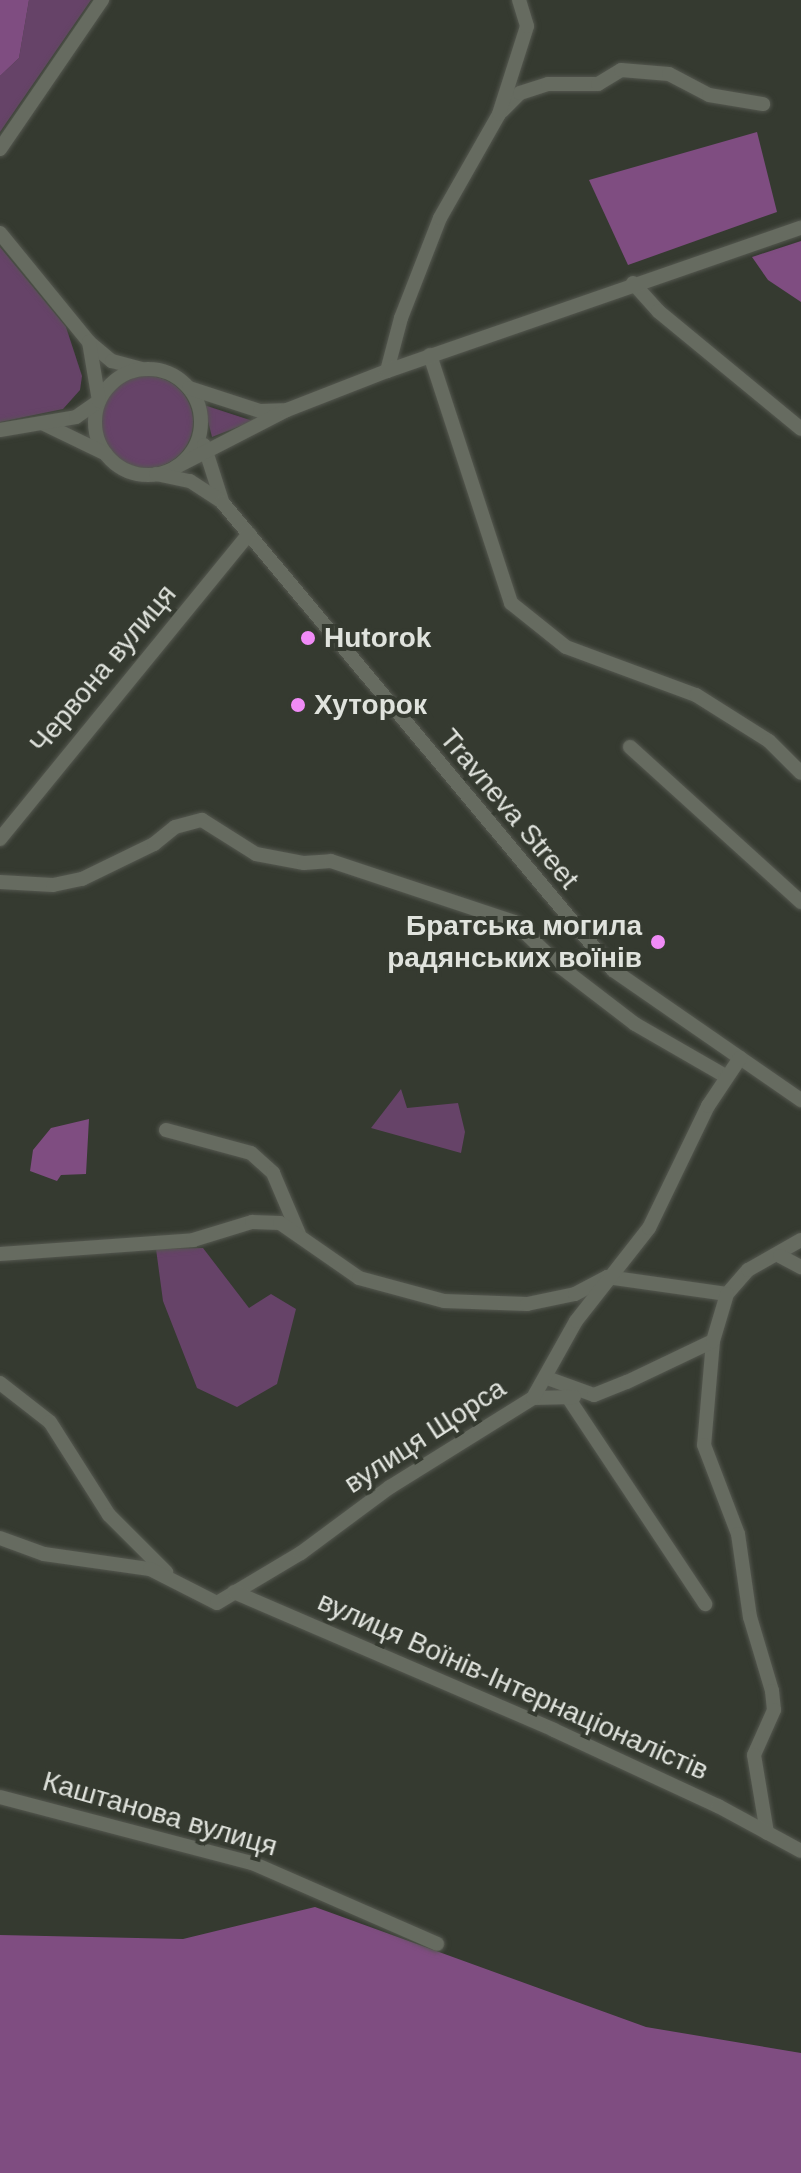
<!DOCTYPE html>
<html>
<head>
<meta charset="utf-8">
<style>
	body { margin:0 }
	#map { position:relative; width:801px; height:2173px; overflow:hidden; background:#353a30; font-family:Helvetica,sans-serif }
	div>[style] { position:absolute }
	.green>* { inset:0; background:#664368 }
	.round { border-radius:50% }
	.forest>* { inset:0; background:#7f4d81 }
	.roads { filter:drop-shadow(0 0 2px #54574f) drop-shadow(0 0 2px #54574f) }
	.minor>* { height:14px; margin:-7px; padding:0 7px; transform-origin:7px; border-radius:7px; background:#666b60 }
	.minor>.ring { margin:-7px; padding:0; box-sizing:content-box; background:none; border:14px solid #666b60; border-radius:50% }
	.dots>* { width:22px; height:22px; translate:-50% -50%; box-sizing:border-box; border:4px solid #353a30; border-radius:50% }
	span { translate:-50% -50%; white-space:nowrap; text-align:center; line-height:1.15; -webkit-text-stroke:8px #353a30; paint-order:stroke }
	.poi-label { font-size:28px; color:#e0e3dd; font-weight:700 }
	.left { translate:0 -50%; text-align:left }
	.right { translate:-100% -50%; text-align:right }
	.street-label { font-size:28px; color:#e0e3dd }
</style>
</head>
<body>
<div id="map">
	<div class="green">
		<i style="clip-path:polygon(29px 0,91px 0,0 132px,0 76px,19px 58px)"></i>
		<i style="clip-path:polygon(0 247px,66px 327px,82px 376px,80px 390px,63px 409px,0 422px)"></i>
		<i class="round" style="left:101px;top:376px;width:92px;height:92px"></i>
		<i style="clip-path:polygon(204px 405px,253px 421px,212px 437px)"></i>
		<i style="clip-path:polygon(401px 1089px,407px 1108px,458px 1103px,465px 1132px,461px 1153px,371px 1128px)"></i>
		<i style="clip-path:polygon(203px 1248px,249px 1308px,271px 1294px,296px 1309px,277px 1384px,237px 1407px,197px 1388px,163px 1301px,156px 1249px)"></i>
	</div>
	<div class="forest">
		<i style="clip-path:polygon(0 0,29px 0,19px 58px,0 76px)"></i>
		<i style="clip-path:polygon(757px 132px,777px 212px,628px 265px,589px 180px)"></i>
		<i style="clip-path:polygon(801px 241px,801px 302px,768px 280px,752px 257px)"></i>
		<i style="clip-path:polygon(89px 1119px,86px 1174px,61px 1175px,57px 1181px,30px 1171px,33px 1150px,51px 1128px)"></i>
		<i style="clip-path:polygon(315px 1907px,646px 2027px,801px 2053px,801px 2173px,0 2173px,0 1935px,183px 1939px)"></i>
	</div>
	<div class="roads">
		<div class="minor">
			<i style="left:502px;top:111px;width:25px;rotate:-45deg"></i>
			<i style="left:520px;top:93px;width:29px;rotate:-18deg"></i>
			<i style="left:548px;top:84px;width:50px"></i>
			<i style="left:598px;top:84px;width:27px;rotate:-31deg"></i>
			<i style="left:621px;top:70px;width:48px;rotate:4.8deg"></i>
			<i style="left:669px;top:74px;width:45px;rotate:27.7deg"></i>
			<i style="left:709px;top:95px;width:55px;rotate:9.5deg"></i>
			<i style="left:0;top:149px;width:181px;rotate:-55.6deg"></i>
			<i style="left:0;top:233px;width:141px;rotate:50.8deg"></i>
			<i style="left:89px;top:342px;width:30px;rotate:40deg"></i>
			<i style="left:112px;top:361px;width:30px;rotate:15deg"></i>
			<i style="left:633px;top:283px;width:38px;rotate:48deg"></i>
			<i style="left:658px;top:311px;width:185px;rotate:39.5deg"></i>
			<i style="left:430px;top:355px;width:261px;rotate:71.9deg"></i>
			<i style="left:511px;top:603px;width:70px;rotate:38.7deg"></i>
			<i style="left:566px;top:647px;width:139px;rotate:20.3deg"></i>
			<i style="left:696px;top:695px;width:86px;rotate:32.2deg"></i>
			<i style="left:769px;top:741px;width:45px;rotate:45deg"></i>
			<i class="ring" style="left:95px;top:369px;width:92px;height:92px"></i>
			<i style="left:387px;top:371px;width:55px;rotate:-75.2deg"></i>
			<i style="left:401px;top:318px;width:107px;rotate:-68.7deg"></i>
			<i style="left:440px;top:218px;width:120px;rotate:-60.4deg"></i>
			<i style="left:499px;top:114px;width:92px;rotate:-72.3deg"></i>
			<i style="left:527px;top:26px;width:27px;rotate:-107deg"></i>
			<i style="left:189px;top:388px;width:75px;rotate:17.9deg"></i>
			<i style="left:260px;top:411px;width:23px;rotate:-2deg"></i>
			<i style="left:44px;top:424px;width:69px;rotate:25.8deg"></i>
			<i style="left:0;top:430px;width:77px;rotate:-9.7deg"></i>
			<i style="left:76px;top:417px;width:28px;rotate:-35deg"></i>
			<i style="left:99px;top:401px;width:60px;rotate:-99.6deg"></i>
			<i style="left:204px;top:445px;width:59px;rotate:72.2deg"></i>
			<i style="left:176px;top:467px;width:125px;rotate:-27.2deg"></i>
			<i style="left:287px;top:410px;width:107px;rotate:-21.3deg"></i>
			<i style="left:387px;top:371px;width:438px;rotate:-19.1deg"></i>
			<i style="left:156px;top:474px;width:35px;rotate:12deg"></i>
			<i style="left:190px;top:481px;width:38px;rotate:33deg"></i>
			<i style="left:222px;top:502px;width:610px;rotate:50.12deg"></i>
			<i style="left:613px;top:970px;width:229px;rotate:34.7deg"></i>
			<i style="left:630px;top:747px;width:231px;rotate:42.2deg"></i>
			<i style="left:0;top:839px;width:394px;rotate:-50.8deg"></i>
			<i style="left:0;top:882px;width:53px;rotate:3.2deg"></i>
			<i style="left:53px;top:885px;width:30px;rotate:-12deg"></i>
			<i style="left:82px;top:879px;width:80px;rotate:-25.9deg"></i>
			<i style="left:154px;top:844px;width:27px;rotate:-39deg"></i>
			<i style="left:175px;top:827px;width:28px;rotate:-15deg"></i>
			<i style="left:202px;top:820px;width:64px;rotate:32.2deg"></i>
			<i style="left:256px;top:854px;width:49px;rotate:10.6deg"></i>
			<i style="left:304px;top:863px;width:27px;rotate:-4deg"></i>
			<i style="left:331px;top:861px;width:193px;rotate:18.4deg"></i>
			<i style="left:514px;top:922px;width:66px;rotate:43.8deg"></i>
			<i style="left:562px;top:968px;width:92px;rotate:37.5deg"></i>
			<i style="left:635px;top:1024px;width:106px;rotate:29.9deg"></i>
			<i style="left:166px;top:1130px;width:88px;rotate:15.1deg"></i>
			<i style="left:251px;top:1153px;width:30px;rotate:42deg"></i>
			<i style="left:273px;top:1173px;width:66px;rotate:66.9deg"></i>
			<i style="left:0;top:1254px;width:194px;rotate:-4.1deg"></i>
			<i style="left:193px;top:1240px;width:62px;rotate:-17deg"></i>
			<i style="left:252px;top:1222px;width:28px;rotate:2deg"></i>
			<i style="left:280px;top:1223px;width:96px;rotate:34.8deg"></i>
			<i style="left:359px;top:1278px;width:88px;rotate:15.1deg"></i>
			<i style="left:444px;top:1301px;width:83px;rotate:2.1deg"></i>
			<i style="left:527px;top:1304px;width:49px;rotate:-11.8deg"></i>
			<i style="left:575px;top:1294px;width:36px;rotate:-28deg"></i>
			<i style="left:607px;top:1277px;width:121px;rotate:8.1deg"></i>
			<i style="left:727px;top:1294px;width:32px;rotate:-49deg"></i>
			<i style="left:748px;top:1270px;width:61px;rotate:-29.5deg"></i>
			<i style="left:780px;top:1256px;width:24px;rotate:28deg"></i>
			<i style="left:713px;top:1341px;width:104px;rotate:94.9deg"></i>
			<i style="left:704px;top:1445px;width:95px;rotate:69.1deg"></i>
			<i style="left:738px;top:1534px;width:84px;rotate:81.8deg"></i>
			<i style="left:750px;top:1617px;width:77px;rotate:73.4deg"></i>
			<i style="left:772px;top:1691px;width:19px;rotate:84deg"></i>
			<i style="left:774px;top:1710px;width:49px;rotate:114deg"></i>
			<i style="left:754px;top:1755px;width:79px;rotate:80.5deg"></i>
			<i style="left:547px;top:1378px;width:50px;rotate:19.9deg"></i>
			<i style="left:594px;top:1395px;width:35px;rotate:-22deg"></i>
			<i style="left:627px;top:1382px;width:95px;rotate:-25.5deg"></i>
			<i style="left:713px;top:1341px;width:49px;rotate:-73.4deg"></i>
			<i style="left:0;top:1383px;width:63px;rotate:38deg"></i>
			<i style="left:50px;top:1422px;width:110px;rotate:57.6deg"></i>
			<i style="left:109px;top:1515px;width:81px;rotate:45deg"></i>
			<i style="left:567px;top:1396px;width:250px;rotate:56.4deg"></i>
			<i style="left:533px;top:1398px;width:41px;rotate:-1.4deg"></i>
			<i style="left:0;top:1538px;width:47px;rotate:20deg"></i>
			<i style="left:44px;top:1554px;width:107px;rotate:8.1deg"></i>
			<i style="left:150px;top:1569px;width:75px;rotate:26.9deg"></i>
			<i style="left:217px;top:1603px;width:98px;rotate:-30.8deg"></i>
			<i style="left:301px;top:1553px;width:111px;rotate:-36.6deg"></i>
			<i style="left:390px;top:1487px;width:168px;rotate:-31.9deg"></i>
			<i style="left:533px;top:1398px;width:88px;rotate:-60.8deg"></i>
			<i style="left:576px;top:1321px;width:118px;rotate:-51.9deg"></i>
			<i style="left:649px;top:1228px;width:136px;rotate:-64.2deg"></i>
			<i style="left:708px;top:1106px;width:58px;rotate:-56.3deg"></i>
			<i style="left:234px;top:1592px;width:348px;rotate:23.3deg"></i>
			<i style="left:554px;top:1730px;width:181px;rotate:24.9deg"></i>
			<i style="left:718px;top:1806px;width:94px;rotate:28.5deg"></i>
			<i style="left:0;top:1797px;width:260px;rotate:14.7deg"></i>
			<i style="left:252px;top:1863px;width:202px;rotate:23.6deg"></i>
		</div>
	</div>
	<div class="dots">
		<i style="left:308px;top:638px;background:#f08bf6"></i>
		<i style="left:298px;top:705px;background:#f08bf6"></i>
		<i style="left:658px;top:942px;background:#f08bf6"></i>
	</div>
	<div class="poi-label">
		<span class="left" style="left:324px;top:638px">Hutorok</span>
		<span class="left" style="left:314px;top:705px">Хуторок</span>
		<span class="right" style="left:642px;top:942px">Братська могила<br>радянських воїнів</span>
	</div>
	<div class="street-label">
		<span style="left:103px;top:669px;rotate:-50deg">Червона вулиця</span>
		<span style="left:509px;top:809px;rotate:50deg">Travneva Street</span>
		<span style="left:425px;top:1436px;rotate:-33deg">вулиця Щорса</span>
		<span style="left:513px;top:1686px;rotate:24deg">вулиця Воїнів-Інтернаціоналістів</span>
		<span style="left:160px;top:1814px;rotate:16deg">Каштанова вулиця</span>
	</div>
</div>
</body>
</html>
